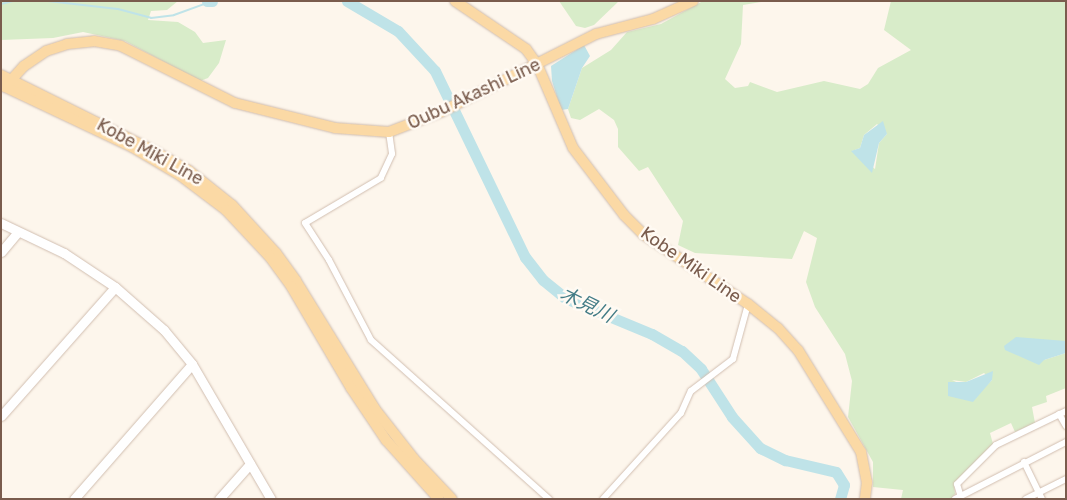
<!DOCTYPE html>
<html>
<head>
<meta charset="utf-8">
<style>
	body { margin:0 }
	#map { position:relative; width:1067px; height:500px; overflow:hidden; background:#fdf6ec; font-family:Rubik,"Noto Sans JP",sans-serif }
	div>[style] { position:absolute }
	.green>* { inset:0; background:#d8ecc9 }
	.water>* { inset:0; background:#bfe3e8 }
	.stream>* { height:2px; margin:-1px; padding:0 1px; transform-origin:1px; border-radius:1px; background:#bfe3e8 }
	.river>* { height:11px; margin:-5.5px; padding:0 5.5px; transform-origin:5.5px; border-radius:5.5px; background:#bfe3e8 }
	.roads { filter:drop-shadow(0 0 1px #d1beb0) drop-shadow(0 0 1px #d1beb0) }
	.street>* { height:6px; margin:-3px; padding:0 3px; transform-origin:3px; border-radius:3px; background:#fff }
	.secondary>* { height:9px; margin:-4.5px; padding:0 4.5px; transform-origin:4.5px; border-radius:4.5px; background:#fff }
	.primary>* { height:10px; margin:-5px; padding:0 5px; transform-origin:5px; border-radius:5px; background:#fbd9a5 }
	span { translate:-50% -50%; white-space:nowrap; text-align:center; line-height:1.15; -webkit-text-stroke:5px #fffaf3; paint-order:stroke }
	.street-label { font-size:18px; color:#7a5c4d }
	.water-label { font-size:19px; color:#437c86; font-style:italic }
	.frame { position:absolute; inset:0; border:2px solid #7a5c4d; pointer-events:none }
</style>
</head>
<body>
<div id="map">
	<div class="green">
		<i style="clip-path:polygon(1px 1px,178px 1px,167px 10px,151px 11px,148px 20px,178px 22px,195px 32px,203px 43px,226px 40px,219px 63px,208px 78px,200px 81px,125px 41px,83px 32px,53px 38px,1px 40px)"></i>
		<i style="clip-path:polygon(559px 1px,619px 1px,594px 25px,585px 28px,576px 26px)"></i>
		<i style="clip-path:polygon(evenodd,703px 1px,767px 1px,743px 5px,741px 44px,725px 79px,735px 88px,748px 86px,750px 82px,777px 92px,824px 81px,860px 89px,868px 84px,878px 68px,911px 50px,884px 30px,891px 1px,1066px 1px,1066px 341px,1044px 360px,1066px 353px,1066px 388px,1046px 396px,1047px 402px,1032px 407px,1035px 423px,1015px 432px,1011px 423px,990px 433px,993px 444px,954px 483px,955px 494px,951px 499px,901px 499px,903px 490px,873px 487px,873px 462px,848px 417px,852px 381px,845px 354px,815px 307px,806px 282px,817px 238px,804px 231px,792px 259px,695px 253px,678px 245px,683px 221px,648px 167px,639px 171px,618px 147px,618px 129px,614px 120px,599px 109px,580px 120px,571px 118px,568px 109px,582px 68px,611px 50px,627px 32px,661px 24px,703px 1px,877px 124px,887px 134px,879px 143px,875px 169px,852px 151px,860px 148px,864px 135px,877px 124px,703px 1px,984px 373px,992px 380px,979px 393px,952px 380px,966px 382px,984px 373px)"></i>
	</div>
	<div class="water">
		<i style="clip-path:polygon(584px 45px,590px 56px,582px 68px,568px 109px,561px 110px,552px 81px,551px 66px)"></i>
		<i style="clip-path:polygon(883px 121px,887px 134px,879px 143px,872px 173px,851px 151px,860px 148px,864px 135px)"></i>
		<i style="clip-path:polygon(1016px 337px,1066px 341px,1066px 353px,1044px 360px,1039px 365px,1005px 350px,1004px 346px)"></i>
		<i style="clip-path:polygon(993px 371px,992px 380px,973px 402px,948px 396px,948px 382px,966px 382px)"></i>
	</div>
	<div class="stream">
		<i style="left:48px;top:1px;width:70px;rotate:6.5deg"></i>
		<i style="left:118px;top:9px;width:34px;rotate:15deg"></i>
		<i style="left:151px;top:18px;width:23px;rotate:-7deg"></i>
		<i style="left:174px;top:15px;width:37px;rotate:-20deg"></i>
		<i style="left:1px;top:4px;width:12px;rotate:-14deg"></i>
	</div>
	<div class="river">
		<i style="left:207px;top:1px;width:5px"></i>
		<i style="left:347px;top:1px;width:59px;rotate:30.5deg"></i>
		<i style="left:398px;top:31px;width:54px;rotate:47.2deg"></i>
		<i style="left:435px;top:71px;width:207px;rotate:64.2deg"></i>
		<i style="left:525px;top:257px;width:29px;rotate:52deg"></i>
		<i style="left:543px;top:280px;width:28px;rotate:39deg"></i>
		<i style="left:565px;top:298px;width:94px;rotate:22.5deg"></i>
		<i style="left:652px;top:334px;width:34px;rotate:30deg"></i>
		<i style="left:682px;top:351px;width:26px;rotate:43deg"></i>
		<i style="left:701px;top:369px;width:57px;rotate:57.1deg"></i>
		<i style="left:732px;top:417px;width:42px;rotate:47.9deg"></i>
		<i style="left:760px;top:448px;width:28px;rotate:26deg"></i>
		<i style="left:785px;top:460px;width:52px;rotate:13.2deg"></i>
		<i style="left:836px;top:472px;width:15px;rotate:58deg"></i>
		<i style="left:844px;top:485px;width:15px;rotate:106deg"></i>
	</div>
	<div class="roads">
		<div class="street">
			<i style="left:389px;top:132px;width:22px;rotate:82deg"></i>
			<i style="left:392px;top:154px;width:26px;rotate:115deg"></i>
			<i style="left:381px;top:178px;width:88px;rotate:149.4deg"></i>
			<i style="left:305px;top:223px;width:44px;rotate:57deg"></i>
			<i style="left:329px;top:260px;width:90px;rotate:62.3deg"></i>
			<i style="left:371px;top:340px;width:239px;rotate:41.8deg"></i>
			<i style="left:1059px;top:414px;width:14px;rotate:60deg"></i>
			<i style="left:1024px;top:462px;width:41px;rotate:64.1deg"></i>
			<i style="left:960px;top:494px;width:10px;rotate:-107deg"></i>
			<i style="left:957px;top:484px;width:55px;rotate:-45deg"></i>
			<i style="left:996px;top:445px;width:78px;rotate:-25.9deg"></i>
			<i style="left:603px;top:499px;width:116px;rotate:-47.8deg"></i>
			<i style="left:681px;top:413px;width:24px;rotate:-66deg"></i>
			<i style="left:691px;top:391px;width:53px;rotate:-37.3deg"></i>
			<i style="left:733px;top:359px;width:57px;rotate:-74.7deg"></i>
			<i style="left:955px;top:499px;width:125px;rotate:-27.2deg"></i>
			<i style="left:1026px;top:499px;width:45px;rotate:-26.6deg"></i>
		</div>
		<div class="secondary">
			<i style="left:1px;top:223px;width:70px;rotate:25.5deg"></i>
			<i style="left:64px;top:253px;width:61px;rotate:33.7deg"></i>
			<i style="left:115px;top:287px;width:65px;rotate:41.3deg"></i>
			<i style="left:164px;top:330px;width:44px;rotate:50.5deg"></i>
			<i style="left:192px;top:364px;width:156px;rotate:59.7deg"></i>
			<i style="left:1px;top:252px;width:26px;rotate:-50deg"></i>
			<i style="left:1px;top:416px;width:172px;rotate:-48.5deg"></i>
			<i style="left:74px;top:499px;width:179px;rotate:-48.8deg"></i>
			<i style="left:219px;top:499px;width:47px;rotate:-48.5deg"></i>
		</div>
		<div class="primary">
			<i style="left:455px;top:1px;width:86px;rotate:34.1deg"></i>
			<i style="left:526px;top:49px;width:19px;rotate:54deg"></i>
			<i style="left:537px;top:64px;width:91px;rotate:66.8deg"></i>
			<i style="left:573px;top:148px;width:84px;rotate:52.7deg"></i>
			<i style="left:624px;top:215px;width:27px;rotate:45deg"></i>
			<i style="left:643px;top:234px;width:126px;rotate:33.7deg"></i>
			<i style="left:748px;top:304px;width:38px;rotate:39deg"></i>
			<i style="left:778px;top:328px;width:30px;rotate:48deg"></i>
			<i style="left:798px;top:350px;width:120px;rotate:58.3deg"></i>
			<i style="left:861px;top:452px;width:31px;rotate:79deg"></i>
			<i style="left:867px;top:482px;width:17px;rotate:97deg"></i>
			<i style="left:1px;top:75px;width:175px;rotate:26.4deg"></i>
			<i style="left:158px;top:153px;width:34px;rotate:30deg"></i>
			<i style="left:188px;top:170px;width:56px;rotate:38.5deg"></i>
			<i style="left:232px;top:205px;width:65px;rotate:47.5deg"></i>
			<i style="left:276px;top:253px;width:34px;rotate:54deg"></i>
			<i style="left:296px;top:281px;width:150px;rotate:58.3deg"></i>
			<i style="left:375px;top:409px;width:63px;rotate:52deg"></i>
			<i style="left:414px;top:459px;width:55px;rotate:46.5deg"></i>
			<i style="left:1px;top:85px;width:145px;rotate:25.3deg"></i>
			<i style="left:132px;top:147px;width:57px;rotate:30.6deg"></i>
			<i style="left:181px;top:176px;width:56px;rotate:37.1deg"></i>
			<i style="left:226px;top:210px;width:64px;rotate:46.9deg"></i>
			<i style="left:270px;top:257px;width:36px;rotate:54deg"></i>
			<i style="left:291px;top:286px;width:118px;rotate:59.5deg"></i>
			<i style="left:351px;top:388px;width:63px;rotate:56.1deg"></i>
			<i style="left:386px;top:440px;width:79px;rotate:48.1deg"></i>
			<i style="left:5px;top:87px;width:28px;rotate:-48deg"></i>
			<i style="left:24px;top:66px;width:27px;rotate:-34deg"></i>
			<i style="left:46px;top:51px;width:22px;rotate:-18deg"></i>
			<i style="left:67px;top:44px;width:27px;rotate:-6deg"></i>
			<i style="left:94px;top:41px;width:27px;rotate:10deg"></i>
			<i style="left:121px;top:46px;width:127px;rotate:26.6deg"></i>
			<i style="left:235px;top:103px;width:103px;rotate:14deg"></i>
			<i style="left:335px;top:128px;width:54px;rotate:4.2deg"></i>
			<i style="left:389px;top:132px;width:56px;rotate:-21deg"></i>
			<i style="left:441px;top:112px;width:174px;rotate:-26.7deg"></i>
			<i style="left:596px;top:34px;width:59px;rotate:-14.7deg"></i>
			<i style="left:653px;top:19px;width:44px;rotate:-24.2deg"></i>
		</div>
	</div>
	<div class="street-label">
		<span style="left:474px;top:94px;rotate:-25deg">Oubu Akashi Line</span>
		<span style="left:150px;top:152px;rotate:29deg">Kobe Miki Line</span>
		<span style="left:691px;top:265px;rotate:35deg">Kobe Miki Line</span>
	</div>
	<div class="water-label">
		<span style="left:587px;top:305px;rotate:26deg">木見川</span>
	</div>
	<div class="frame"></div>
</div>
</body>
</html>
